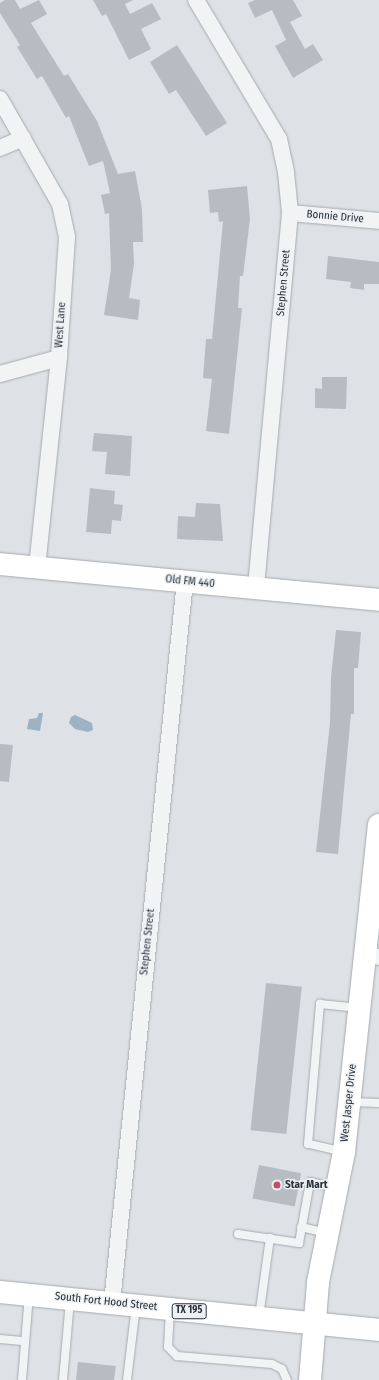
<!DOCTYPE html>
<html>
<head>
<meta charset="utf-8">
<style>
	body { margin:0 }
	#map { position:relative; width:379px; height:1380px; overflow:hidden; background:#dee2e6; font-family:"Fira Sans Condensed",sans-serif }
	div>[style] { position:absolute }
	.water>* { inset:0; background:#9db3c3 }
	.building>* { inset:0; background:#b6bcc2; transform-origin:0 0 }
	.roads { filter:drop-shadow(0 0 1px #a4aab0) drop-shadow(0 0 1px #a4aab0) }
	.lane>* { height:8px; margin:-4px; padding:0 4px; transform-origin:4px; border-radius:4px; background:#f1f3f5 }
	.street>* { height:16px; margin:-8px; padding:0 8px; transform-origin:8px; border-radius:8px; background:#f1f3f5 }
	.secondary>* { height:22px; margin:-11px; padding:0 11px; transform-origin:11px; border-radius:11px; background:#fff }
	.highway>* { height:22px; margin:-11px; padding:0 11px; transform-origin:11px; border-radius:11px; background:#fff }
	.dots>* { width:11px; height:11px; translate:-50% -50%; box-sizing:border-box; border:2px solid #eef1f4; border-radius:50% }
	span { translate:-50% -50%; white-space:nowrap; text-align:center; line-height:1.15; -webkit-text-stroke:3px #eef1f4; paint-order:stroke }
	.shield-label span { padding:1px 3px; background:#eef1f4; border:1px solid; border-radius:3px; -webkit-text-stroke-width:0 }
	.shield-label { font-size:10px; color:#29323c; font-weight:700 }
	.street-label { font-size:11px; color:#29323c }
	.poi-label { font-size:11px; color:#29323c; font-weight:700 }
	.left { translate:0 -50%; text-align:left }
</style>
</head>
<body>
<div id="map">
	<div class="water">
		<i style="clip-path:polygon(39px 713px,43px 713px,40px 731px,27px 729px,29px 719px,37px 718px)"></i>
		<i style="clip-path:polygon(75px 715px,92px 723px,93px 730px,88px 732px,75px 729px,69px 723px,71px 717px)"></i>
	</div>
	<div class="building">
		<i style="clip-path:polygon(5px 0,15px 0,20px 9px,39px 0,47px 14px,31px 23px,64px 76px,68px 74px,97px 121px,118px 174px,135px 171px,142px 209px,143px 242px,133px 242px,134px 264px,129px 298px,140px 300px,138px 320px,104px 315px,111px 270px,109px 213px,105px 214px,101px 195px,110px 193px,103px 161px,89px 166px,69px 116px,66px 118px,42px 76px,37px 79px,17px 47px,20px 45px,0 13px,0 3px)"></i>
		<i style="clip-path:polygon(93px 0,133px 0,125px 4px,130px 14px,152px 3px,161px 19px,141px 29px,151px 49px,129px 60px,106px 14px,102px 16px)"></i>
		<i style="clip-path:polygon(255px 0,293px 0,302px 16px,290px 22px,305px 49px,313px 44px,323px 60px,293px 78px,275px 46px,286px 40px,272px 10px,255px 18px,248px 3px)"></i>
		<i style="clip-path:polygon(177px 45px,227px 123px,206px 136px,176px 90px,169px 94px,150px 62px)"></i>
		<i style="clip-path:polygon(247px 186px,250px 219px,243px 276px,240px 276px,238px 308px,242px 308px,229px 434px,206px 431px,212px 379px,203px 378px,206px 339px,212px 339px,223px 221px,219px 222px,218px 212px,210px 213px,208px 190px)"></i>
		<i style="clip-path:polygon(328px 256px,379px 262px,379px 284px,364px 284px,364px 290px,350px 288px,351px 282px,326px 279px)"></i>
		<i style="clip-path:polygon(322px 377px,347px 377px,346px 409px,315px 408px,315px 388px,322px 389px)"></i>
		<i style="clip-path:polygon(94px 433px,132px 436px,130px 476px,105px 474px,107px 452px,92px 451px)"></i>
		<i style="clip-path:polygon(90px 488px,115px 491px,114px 504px,123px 505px,121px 521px,112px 520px,111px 534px,86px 532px)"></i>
		<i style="clip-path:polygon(196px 503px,220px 504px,223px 541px,177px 539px,178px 516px,195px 517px)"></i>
		<i style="clip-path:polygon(336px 630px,361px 632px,358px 668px,354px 668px,354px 714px,351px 714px,338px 854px,316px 852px,330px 723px,331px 677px)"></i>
		<i style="clip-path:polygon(0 744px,13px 745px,9px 782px,0 781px)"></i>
		<i style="left:266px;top:983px;width:36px;height:148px;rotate:6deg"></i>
		<i style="left:259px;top:1165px;width:43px;height:34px;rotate:11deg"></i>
		<i style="clip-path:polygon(78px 1362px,116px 1366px,114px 1380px,76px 1380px)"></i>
	</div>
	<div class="roads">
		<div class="lane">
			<i style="left:350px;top:1102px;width:29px;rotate:2deg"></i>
			<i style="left:344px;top:1152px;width:37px;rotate:-167deg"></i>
			<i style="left:308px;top:1144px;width:141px;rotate:-85.1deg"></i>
			<i style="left:320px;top:1004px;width:39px;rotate:6deg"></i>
			<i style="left:301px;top:1227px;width:27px;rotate:13deg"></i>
			<i style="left:238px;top:1234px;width:62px;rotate:8.4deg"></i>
			<i style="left:299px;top:1243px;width:62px;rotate:-79.8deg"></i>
			<i style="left:310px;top:1182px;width:26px;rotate:13deg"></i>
			<i style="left:170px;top:1309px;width:38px;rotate:93deg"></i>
			<i style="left:168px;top:1347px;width:13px;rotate:45deg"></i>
			<i style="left:177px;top:1356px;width:95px;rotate:4.8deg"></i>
			<i style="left:272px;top:1364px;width:11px;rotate:27deg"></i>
			<i style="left:282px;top:1369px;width:12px;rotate:66deg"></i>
			<i style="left:259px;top:1317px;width:80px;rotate:-82.1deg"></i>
			<i style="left:0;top:1339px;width:25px;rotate:5deg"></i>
			<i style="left:22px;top:1380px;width:85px;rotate:-85.3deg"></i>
			<i style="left:63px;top:1380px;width:80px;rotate:-85deg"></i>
			<i style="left:127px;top:1380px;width:75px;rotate:-83.1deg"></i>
		</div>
		<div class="street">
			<i style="left:196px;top:0;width:162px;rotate:59.2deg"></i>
			<i style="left:279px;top:139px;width:34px;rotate:78deg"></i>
			<i style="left:286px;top:172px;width:41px;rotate:84.4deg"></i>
			<i style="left:290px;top:213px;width:377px;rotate:95.2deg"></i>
			<i style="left:0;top:99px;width:121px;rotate:60.3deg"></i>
			<i style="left:60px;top:204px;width:34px;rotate:78deg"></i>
			<i style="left:67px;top:237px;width:121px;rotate:93.8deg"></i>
			<i style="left:59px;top:358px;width:209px;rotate:96deg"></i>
			<i style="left:0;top:148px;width:25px;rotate:-23deg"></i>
			<i style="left:290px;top:213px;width:89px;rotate:5.1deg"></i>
			<i style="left:0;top:374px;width:61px;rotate:-15.2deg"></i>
			<i style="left:365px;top:955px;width:14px;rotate:8deg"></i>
			<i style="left:112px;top:1303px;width:726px;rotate:-84.23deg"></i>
		</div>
		<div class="secondary">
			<i style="left:0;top:564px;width:381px;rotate:5.4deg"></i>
			<i style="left:310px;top:1380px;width:98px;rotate:-85.3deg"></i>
			<i style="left:318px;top:1282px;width:133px;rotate:-78.7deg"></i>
			<i style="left:344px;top:1152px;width:329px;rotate:-83.9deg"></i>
		</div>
		<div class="highway">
			<i style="left:0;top:1292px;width:381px;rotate:5.7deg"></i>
		</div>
	</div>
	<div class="dots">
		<i style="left:277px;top:1185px;background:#bf4f6c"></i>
	</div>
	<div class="shield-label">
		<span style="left:189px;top:1311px">TX 195</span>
	</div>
	<div class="street-label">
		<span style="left:335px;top:217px;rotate:5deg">Bonnie Drive</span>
		<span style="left:284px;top:283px;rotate:-85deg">Stephen Street</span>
		<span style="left:61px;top:325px;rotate:-86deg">West Lane</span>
		<span style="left:190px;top:582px;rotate:6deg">Old FM 440</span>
		<span style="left:148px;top:942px;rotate:-84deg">Stephen Street</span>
		<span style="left:349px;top:1103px;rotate:-84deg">West Jasper Drive</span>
		<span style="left:106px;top:1302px;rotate:6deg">South Fort Hood Street</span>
	</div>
	<div class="poi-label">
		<span class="left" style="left:285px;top:1185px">Star Mart</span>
	</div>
</div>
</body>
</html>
